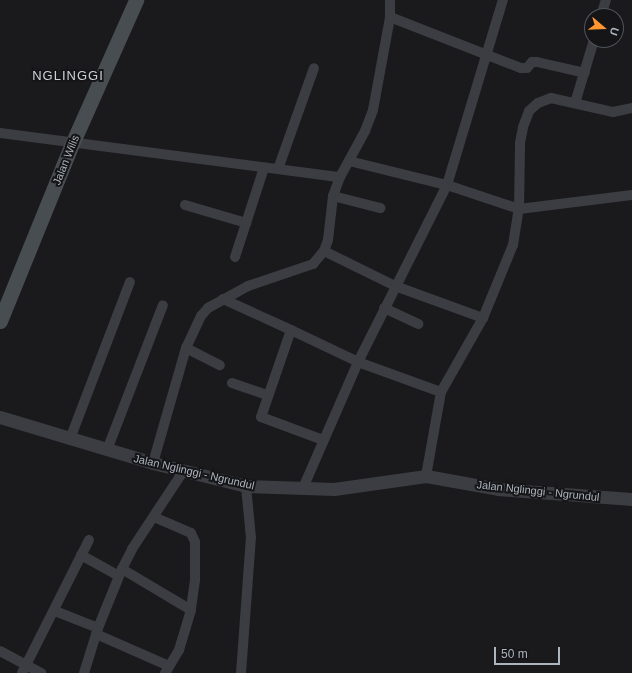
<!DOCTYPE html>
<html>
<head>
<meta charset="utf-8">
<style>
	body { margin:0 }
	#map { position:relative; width:632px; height:673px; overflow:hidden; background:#1a1a1d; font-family:Helvetica,sans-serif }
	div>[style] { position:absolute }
	.minor>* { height:10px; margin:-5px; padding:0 5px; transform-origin:5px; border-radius:5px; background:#3b3d42 }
	.tertiary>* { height:13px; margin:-6.5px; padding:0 6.5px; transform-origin:6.5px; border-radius:6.5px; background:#3b3d42 }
	.secondary>* { height:15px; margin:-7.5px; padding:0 7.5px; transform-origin:7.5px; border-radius:7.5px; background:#484d52 }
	span { translate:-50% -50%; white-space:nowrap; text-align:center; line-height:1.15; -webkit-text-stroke:4px #151518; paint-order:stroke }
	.street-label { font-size:11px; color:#acb4bd }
	.quarter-label { font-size:13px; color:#cdd2d9; letter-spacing:1px }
	.north { position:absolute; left:584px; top:8px; width:40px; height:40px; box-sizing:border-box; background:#151518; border:1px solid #51555a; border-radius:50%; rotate:109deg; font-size:11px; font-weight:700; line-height:16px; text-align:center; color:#acb4bd }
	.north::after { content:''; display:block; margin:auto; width:14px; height:18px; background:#ff9630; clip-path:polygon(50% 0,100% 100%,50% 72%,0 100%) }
	.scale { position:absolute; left:494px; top:647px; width:66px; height:18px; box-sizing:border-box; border:2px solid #acb4bd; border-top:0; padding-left:5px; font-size:12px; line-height:14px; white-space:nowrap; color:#acb4bd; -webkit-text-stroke:3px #151518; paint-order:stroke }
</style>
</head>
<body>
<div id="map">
	<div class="minor">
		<i style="left:601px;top:16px;width:17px;rotate:-73deg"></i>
		<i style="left:390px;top:17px;width:141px;rotate:21.3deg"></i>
		<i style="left:521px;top:68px;width:6px"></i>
		<i style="left:527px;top:68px;width:8px;rotate:-50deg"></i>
		<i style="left:532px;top:62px;width:5px"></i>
		<i style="left:537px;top:62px;width:49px;rotate:12.9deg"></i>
		<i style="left:575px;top:103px;width:66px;rotate:-73.2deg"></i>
		<i style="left:0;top:133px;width:343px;rotate:7.4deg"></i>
		<i style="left:349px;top:161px;width:101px;rotate:13.8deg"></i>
		<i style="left:447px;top:185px;width:76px;rotate:18.4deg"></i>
		<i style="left:519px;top:209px;width:114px;rotate:-7.1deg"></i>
		<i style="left:278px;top:169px;width:107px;rotate:-70.4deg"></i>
		<i style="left:333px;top:196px;width:49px;rotate:14.3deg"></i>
		<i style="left:185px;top:205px;width:64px;rotate:16.4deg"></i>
		<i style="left:324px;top:251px;width:79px;rotate:26.2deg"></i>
		<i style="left:395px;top:286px;width:94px;rotate:20deg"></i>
		<i style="left:235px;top:257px;width:94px;rotate:-72deg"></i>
		<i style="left:223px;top:299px;width:75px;rotate:24.5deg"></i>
		<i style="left:384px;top:308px;width:38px;rotate:25deg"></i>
		<i style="left:186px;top:348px;width:38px;rotate:27deg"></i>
		<i style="left:232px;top:383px;width:37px;rotate:19deg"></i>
		<i style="left:70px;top:439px;width:168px;rotate:-69.1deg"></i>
		<i style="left:323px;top:440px;width:66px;rotate:-159.6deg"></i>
		<i style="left:261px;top:417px;width:92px;rotate:-71deg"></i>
		<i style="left:291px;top:330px;width:74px;rotate:25.5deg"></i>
		<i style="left:358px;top:362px;width:88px;rotate:19.9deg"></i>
		<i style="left:107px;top:450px;width:155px;rotate:-68.9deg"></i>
		<i style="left:153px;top:463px;width:120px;rotate:-74deg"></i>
		<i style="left:186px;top:348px;width:35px;rotate:-65deg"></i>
		<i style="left:201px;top:316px;width:11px;rotate:-49deg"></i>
		<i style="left:208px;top:308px;width:46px;rotate:-28.8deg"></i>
		<i style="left:248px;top:286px;width:69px;rotate:-18.7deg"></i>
		<i style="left:313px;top:264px;width:17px;rotate:-50deg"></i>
		<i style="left:324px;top:251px;width:12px;rotate:-70deg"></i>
		<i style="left:328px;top:240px;width:44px;rotate:-83.5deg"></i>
		<i style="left:333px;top:196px;width:20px;rotate:-70deg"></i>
		<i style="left:340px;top:177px;width:52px;rotate:-61.5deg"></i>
		<i style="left:365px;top:131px;width:22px;rotate:-69deg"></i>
		<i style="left:373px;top:110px;width:95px;rotate:-79.6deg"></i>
		<i style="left:390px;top:17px;width:17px;rotate:-90deg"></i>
		<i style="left:426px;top:476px;width:85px;rotate:-79.9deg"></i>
		<i style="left:441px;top:392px;width:85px;rotate:-60.4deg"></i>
		<i style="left:483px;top:318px;width:79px;rotate:-67.7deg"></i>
		<i style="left:513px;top:245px;width:36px;rotate:-81deg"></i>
		<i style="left:519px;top:209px;width:66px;rotate:-89.1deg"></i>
		<i style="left:520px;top:143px;width:16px;rotate:-79deg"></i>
		<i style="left:523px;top:127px;width:17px;rotate:-69deg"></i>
		<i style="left:529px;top:111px;width:12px;rotate:-42deg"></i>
		<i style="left:538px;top:103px;width:14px;rotate:-21deg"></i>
		<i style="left:551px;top:98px;width:64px;rotate:12.7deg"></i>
		<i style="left:613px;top:112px;width:19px;rotate:-12deg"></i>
		<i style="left:303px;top:488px;width:137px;rotate:-66.4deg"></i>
		<i style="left:358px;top:362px;width:198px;rotate:-63.3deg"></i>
		<i style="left:447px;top:185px;width:193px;rotate:-73.2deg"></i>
		<i style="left:154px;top:517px;width:40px;rotate:23.4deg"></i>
		<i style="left:191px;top:533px;width:10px;rotate:66deg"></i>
		<i style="left:195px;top:542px;width:38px;rotate:90deg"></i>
		<i style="left:195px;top:580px;width:30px;rotate:98deg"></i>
		<i style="left:191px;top:610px;width:42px;rotate:106.7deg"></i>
		<i style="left:179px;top:650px;width:27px;rotate:121deg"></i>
		<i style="left:81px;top:555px;width:43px;rotate:28.9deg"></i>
		<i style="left:122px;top:569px;width:80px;rotate:30.7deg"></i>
		<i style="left:55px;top:611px;width:46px;rotate:21.6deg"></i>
		<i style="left:96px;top:634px;width:80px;rotate:23.7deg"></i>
		<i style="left:0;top:651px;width:47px;rotate:28.2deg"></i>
		<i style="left:22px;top:673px;width:149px;rotate:-63.3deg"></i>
		<i style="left:84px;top:673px;width:47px;rotate:-72.7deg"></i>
		<i style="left:98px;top:628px;width:64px;rotate:-67.9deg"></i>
		<i style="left:122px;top:569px;width:22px;rotate:-63deg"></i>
		<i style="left:132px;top:549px;width:95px;rotate:-56.6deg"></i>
		<i style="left:241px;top:673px;width:135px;rotate:-85.8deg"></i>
		<i style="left:251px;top:538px;width:52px;rotate:-95.5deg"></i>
	</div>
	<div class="tertiary">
		<i style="left:0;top:417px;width:160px;rotate:16.7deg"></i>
		<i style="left:153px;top:463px;width:96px;rotate:13.9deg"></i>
		<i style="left:246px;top:486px;width:88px;rotate:2deg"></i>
		<i style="left:334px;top:489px;width:93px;rotate:-8deg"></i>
		<i style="left:426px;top:476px;width:73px;rotate:10.2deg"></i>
		<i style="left:498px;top:489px;width:134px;rotate:4.3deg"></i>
	</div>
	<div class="secondary">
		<i style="left:0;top:321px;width:191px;rotate:-67.9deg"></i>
		<i style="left:72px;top:144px;width:158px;rotate:-66deg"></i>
	</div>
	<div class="street-label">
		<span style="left:66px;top:160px;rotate:-68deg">Jalan Wilis</span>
		<span style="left:194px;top:472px;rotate:13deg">Jalan Nglinggi - Ngrundul</span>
		<span style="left:538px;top:491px;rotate:6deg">Jalan Nglinggi - Ngrundul</span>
	</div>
	<div class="quarter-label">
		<span style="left:68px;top:76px">NGLINGGI</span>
	</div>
	<div class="north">U</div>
	<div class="scale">50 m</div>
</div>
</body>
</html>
